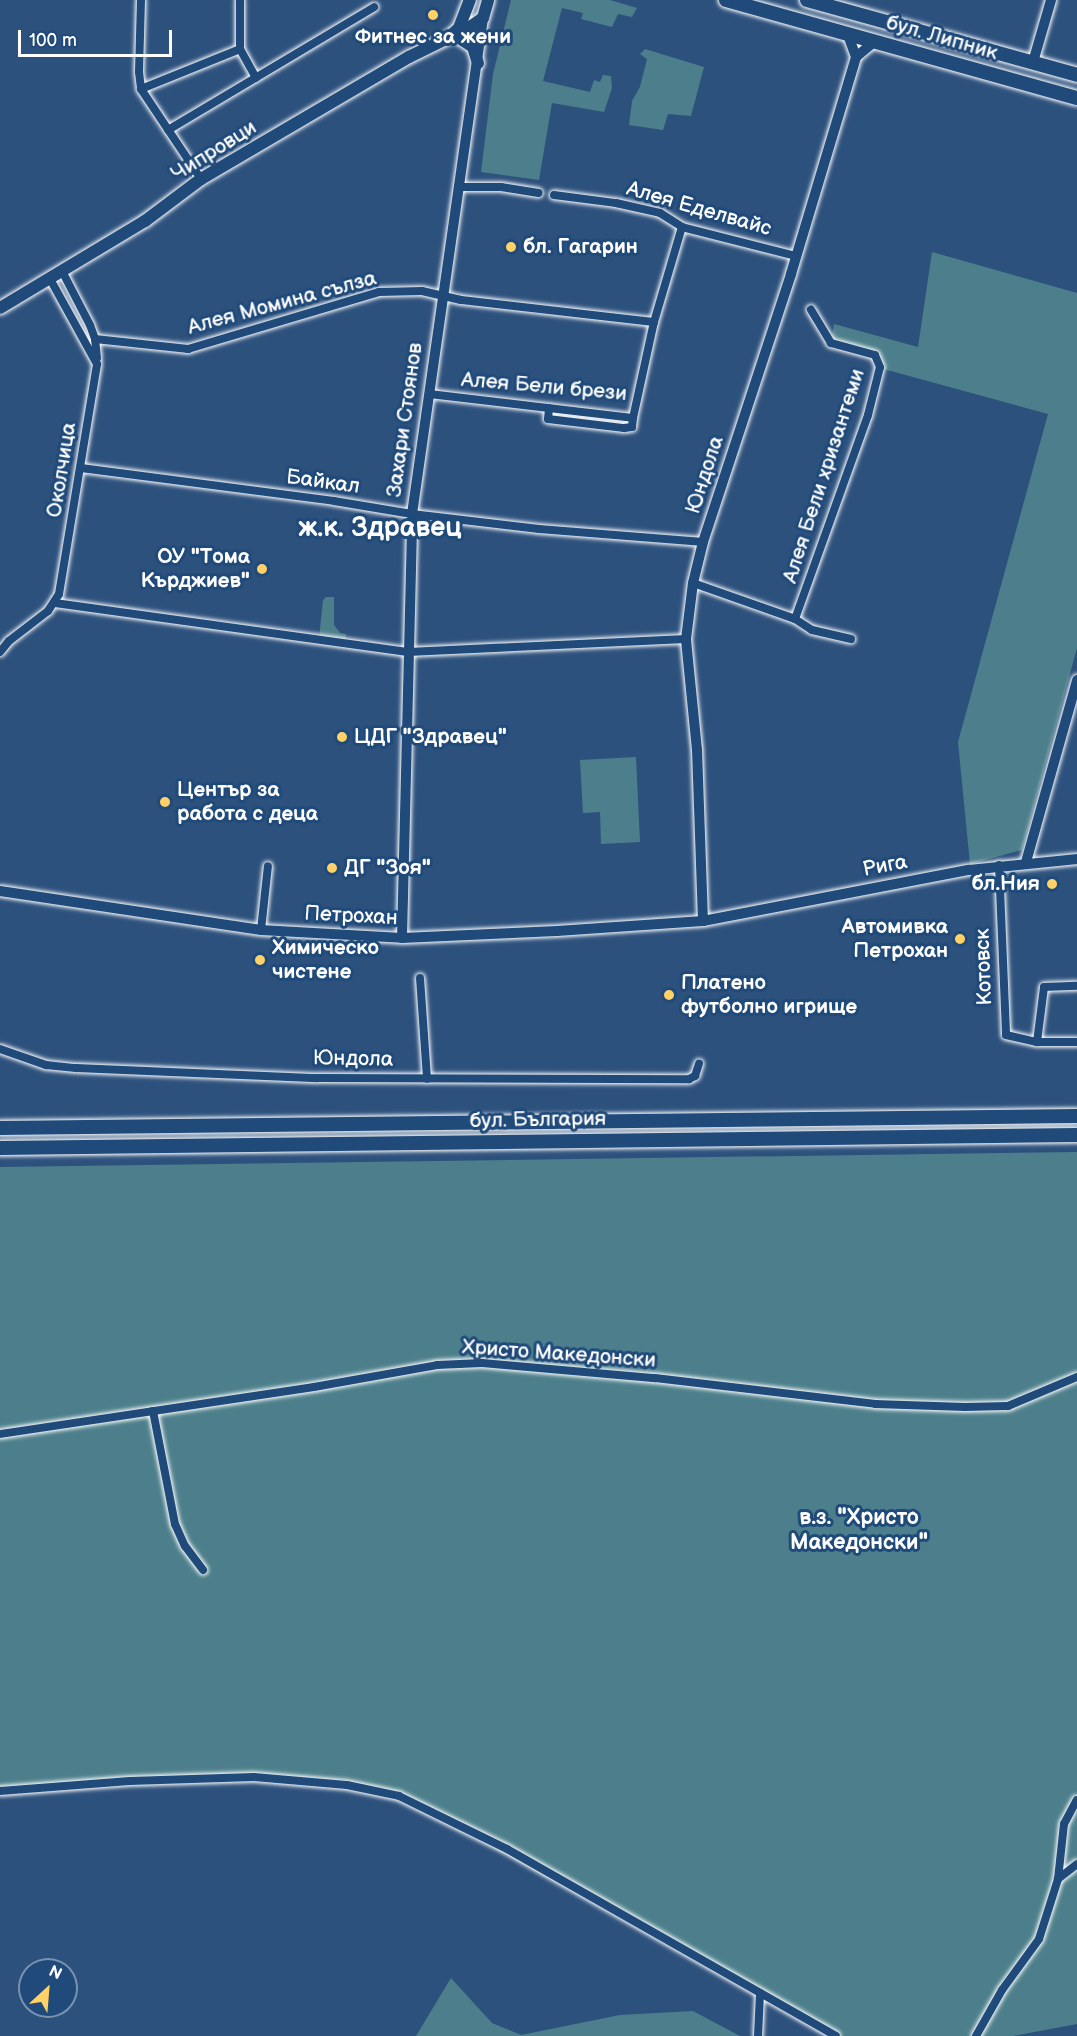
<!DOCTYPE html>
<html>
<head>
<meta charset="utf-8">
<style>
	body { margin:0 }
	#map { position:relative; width:1077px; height:2036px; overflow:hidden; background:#2d517d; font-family:"Balsamiq Sans",sans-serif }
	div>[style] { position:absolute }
	.green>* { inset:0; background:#4c7f8b }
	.roads { filter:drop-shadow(0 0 2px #fff) drop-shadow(0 0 2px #fff) }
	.minor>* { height:8px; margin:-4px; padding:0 4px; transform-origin:4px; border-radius:4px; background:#1f4a7a }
	.tertiary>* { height:10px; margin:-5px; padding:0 5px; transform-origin:5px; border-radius:5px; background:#1f4a7a }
	.secondary>* { height:12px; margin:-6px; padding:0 6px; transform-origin:6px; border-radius:6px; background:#1f4a7a }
	.primary>* { height:14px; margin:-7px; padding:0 7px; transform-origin:7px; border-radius:7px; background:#1f4a7a }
	.trunk>* { height:14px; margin:-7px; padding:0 7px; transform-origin:7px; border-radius:7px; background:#1f4a7a }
	.dots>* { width:16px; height:16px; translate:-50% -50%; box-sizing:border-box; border:3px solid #1f4a7a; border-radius:50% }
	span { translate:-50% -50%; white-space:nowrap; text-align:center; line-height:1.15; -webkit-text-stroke:6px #1f4a7a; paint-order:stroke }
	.poi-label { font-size:21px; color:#fff; font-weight:700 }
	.left { translate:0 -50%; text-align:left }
	.right { translate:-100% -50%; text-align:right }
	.street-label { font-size:21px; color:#fff }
	.neighbourhood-label { font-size:22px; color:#fff; font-weight:700 }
	.district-label { font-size:27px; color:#fff; font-weight:700 }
	.north { position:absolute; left:18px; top:1958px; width:60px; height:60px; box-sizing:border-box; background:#1f4a7a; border:2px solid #7992af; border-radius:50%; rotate:26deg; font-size:16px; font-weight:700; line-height:24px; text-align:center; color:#fff }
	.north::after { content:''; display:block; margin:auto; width:21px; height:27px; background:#ffd166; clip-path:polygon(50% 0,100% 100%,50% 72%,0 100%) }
	.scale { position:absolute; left:18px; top:30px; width:154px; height:27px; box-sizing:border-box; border:3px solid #fff; border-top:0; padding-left:8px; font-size:18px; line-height:21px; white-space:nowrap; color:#fff; -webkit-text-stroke:4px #1f4a7a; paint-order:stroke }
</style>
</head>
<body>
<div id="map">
	<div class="green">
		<i style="clip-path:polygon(511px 0,610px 0,637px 8px,632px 17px,618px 14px,612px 27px,581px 19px,583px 13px,562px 8px,543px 81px,590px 92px,594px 80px,600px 82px,603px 75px,611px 76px,612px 88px,604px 112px,552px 103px,539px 180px,481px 172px,493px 74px)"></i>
		<i style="clip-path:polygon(645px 49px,704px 67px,691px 116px,668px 114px,663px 130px,629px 125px,632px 101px,640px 87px,647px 59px,640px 54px)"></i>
		<i style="clip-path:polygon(932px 252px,1077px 293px,1077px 648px,1022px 850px,970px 864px,958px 742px,1048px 414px,880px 368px,875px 355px,831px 343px,834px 324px,918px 347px)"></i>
		<i style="clip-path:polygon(326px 597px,334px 597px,334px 625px,340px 633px,346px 634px,346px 642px,319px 639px,323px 600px)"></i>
		<i style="clip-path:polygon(636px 757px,640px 842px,601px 844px,600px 812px,583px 813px,580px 760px)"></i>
		<i style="clip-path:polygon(1077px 1152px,1077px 2024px,1013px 2036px,835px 2036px,399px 1796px,254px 1777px,0 1791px,0 1167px)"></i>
		<i style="clip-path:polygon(451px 1978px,492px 2023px,521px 2035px,620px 2015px,693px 2011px,740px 2036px,416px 2036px)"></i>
	</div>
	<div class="roads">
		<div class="minor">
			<i style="left:141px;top:0;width:72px;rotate:91.6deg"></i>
			<i style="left:139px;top:72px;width:17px;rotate:83deg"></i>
			<i style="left:141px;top:89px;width:108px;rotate:56.3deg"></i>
			<i style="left:240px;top:0;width:49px;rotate:90deg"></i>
			<i style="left:240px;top:49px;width:33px;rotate:61deg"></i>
			<i style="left:141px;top:89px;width:107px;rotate:-22deg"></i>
			<i style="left:168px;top:130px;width:240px;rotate:-30.8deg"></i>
			<i style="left:458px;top:187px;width:43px"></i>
			<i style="left:501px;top:187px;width:38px;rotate:9deg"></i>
			<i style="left:554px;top:195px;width:63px;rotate:7.4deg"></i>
			<i style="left:616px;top:203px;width:45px;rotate:12.8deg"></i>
			<i style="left:660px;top:213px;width:26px;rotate:32deg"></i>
			<i style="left:682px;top:227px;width:118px;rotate:14.3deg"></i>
			<i style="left:62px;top:271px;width:61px;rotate:62.6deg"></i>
			<i style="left:90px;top:325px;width:15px;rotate:70deg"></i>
			<i style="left:95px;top:339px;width:19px;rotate:84deg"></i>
			<i style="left:95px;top:339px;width:94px;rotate:6.1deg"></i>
			<i style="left:188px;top:349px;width:199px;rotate:-16.6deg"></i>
			<i style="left:379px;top:292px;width:43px;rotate:-1.3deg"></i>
			<i style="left:422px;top:291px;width:40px;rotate:13deg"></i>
			<i style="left:461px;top:300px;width:194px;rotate:6.5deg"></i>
			<i style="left:654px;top:322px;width:99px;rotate:-73.6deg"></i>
			<i style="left:429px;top:394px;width:205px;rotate:6.7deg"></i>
			<i style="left:633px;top:418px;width:98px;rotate:-77.7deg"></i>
			<i style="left:549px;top:408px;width:11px;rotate:95deg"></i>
			<i style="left:548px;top:419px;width:77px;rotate:6.8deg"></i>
			<i style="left:624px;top:428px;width:8px;rotate:-7deg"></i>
			<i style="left:632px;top:427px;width:9px;rotate:-84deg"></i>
			<i style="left:81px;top:468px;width:255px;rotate:7.4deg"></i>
			<i style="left:334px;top:501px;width:79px;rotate:9.5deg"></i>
			<i style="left:412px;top:514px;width:128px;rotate:6.7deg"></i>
			<i style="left:539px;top:529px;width:165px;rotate:4.5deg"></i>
			<i style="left:693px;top:583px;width:108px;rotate:19.4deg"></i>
			<i style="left:795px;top:619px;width:20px;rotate:33deg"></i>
			<i style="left:812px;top:630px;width:40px;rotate:13deg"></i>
			<i style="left:55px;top:603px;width:356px;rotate:7.9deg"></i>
			<i style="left:408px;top:652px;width:278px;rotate:-2.7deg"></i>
			<i style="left:795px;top:619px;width:217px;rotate:-70.3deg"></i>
			<i style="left:868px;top:415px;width:49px;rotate:-76deg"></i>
			<i style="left:880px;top:367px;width:13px;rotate:-113deg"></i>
			<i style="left:875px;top:355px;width:46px;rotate:-164.7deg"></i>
			<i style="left:831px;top:343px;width:39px;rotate:-121deg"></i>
			<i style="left:0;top:652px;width:14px;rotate:-51deg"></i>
			<i style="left:9px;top:641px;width:49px;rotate:-37.6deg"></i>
			<i style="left:48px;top:611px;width:20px;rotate:-57deg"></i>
			<i style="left:59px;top:594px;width:233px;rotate:-80.6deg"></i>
			<i style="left:97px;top:364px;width:97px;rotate:-118.9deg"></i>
			<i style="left:999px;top:865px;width:170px;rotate:87.6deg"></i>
			<i style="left:1006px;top:1035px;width:32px;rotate:13deg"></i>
			<i style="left:1037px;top:1042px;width:40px"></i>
			<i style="left:261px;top:930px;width:64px;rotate:-83.8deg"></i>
			<i style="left:420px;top:978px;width:101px;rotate:86deg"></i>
			<i style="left:1037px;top:1042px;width:55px;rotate:-82.7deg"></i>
			<i style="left:1044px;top:987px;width:33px;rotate:-2deg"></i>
			<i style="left:0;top:1049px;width:49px;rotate:19.2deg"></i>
			<i style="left:46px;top:1065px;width:30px;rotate:6deg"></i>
			<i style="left:76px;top:1068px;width:242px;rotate:2.4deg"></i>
			<i style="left:318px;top:1078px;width:371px;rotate:0.2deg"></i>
			<i style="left:689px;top:1079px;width:7px;rotate:-27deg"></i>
			<i style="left:695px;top:1076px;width:13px;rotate:-72deg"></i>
			<i style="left:153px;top:1411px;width:115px;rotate:79deg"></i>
			<i style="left:175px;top:1524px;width:24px;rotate:66deg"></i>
			<i style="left:185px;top:1546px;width:30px;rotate:53deg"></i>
			<i style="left:0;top:1434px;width:317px;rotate:-8.5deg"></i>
			<i style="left:314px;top:1387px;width:125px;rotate:-10.1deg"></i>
			<i style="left:437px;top:1365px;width:45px;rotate:-2.5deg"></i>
			<i style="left:482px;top:1363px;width:174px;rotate:5deg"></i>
			<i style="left:655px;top:1378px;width:222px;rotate:6.7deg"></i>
			<i style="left:875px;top:1404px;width:90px;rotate:1.9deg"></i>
			<i style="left:965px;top:1407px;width:43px;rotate:-1.3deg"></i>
			<i style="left:1008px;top:1406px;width:75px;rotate:-22.8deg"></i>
			<i style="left:0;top:1791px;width:130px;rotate:-4.4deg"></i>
			<i style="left:130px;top:1781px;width:124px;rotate:-1.8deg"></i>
			<i style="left:254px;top:1777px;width:93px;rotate:4.9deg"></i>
			<i style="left:347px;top:1785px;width:53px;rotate:11.9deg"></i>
			<i style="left:399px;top:1796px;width:120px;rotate:26.1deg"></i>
			<i style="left:507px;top:1849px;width:378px;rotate:29.6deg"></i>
			<i style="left:1058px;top:1879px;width:24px;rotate:-38deg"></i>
			<i style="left:758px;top:2036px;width:43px;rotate:-87.3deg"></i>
			<i style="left:976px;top:2036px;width:53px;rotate:-60.5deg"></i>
			<i style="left:1002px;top:1990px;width:63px;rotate:-54deg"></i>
			<i style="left:1039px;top:1939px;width:63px;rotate:-72.4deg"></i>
			<i style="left:1058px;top:1879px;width:55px;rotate:-83.8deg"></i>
			<i style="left:1064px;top:1824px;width:27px;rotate:-62deg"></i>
		</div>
		<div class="tertiary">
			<i style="left:848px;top:35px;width:23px;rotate:70deg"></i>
			<i style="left:856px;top:57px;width:25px;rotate:-40deg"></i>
			<i style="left:1033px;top:62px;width:65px;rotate:-73.8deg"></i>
			<i style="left:1026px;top:862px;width:189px;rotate:-74.3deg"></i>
			<i style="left:0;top:891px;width:264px;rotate:8.5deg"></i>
			<i style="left:261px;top:930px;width:141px;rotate:3.2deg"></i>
			<i style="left:402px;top:938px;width:155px;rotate:-2.6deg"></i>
			<i style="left:557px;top:931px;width:146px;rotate:-3.9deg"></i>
			<i style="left:703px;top:921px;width:271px;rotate:-10.9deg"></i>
			<i style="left:969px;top:870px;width:109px;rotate:-5.8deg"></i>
			<i style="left:703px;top:921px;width:171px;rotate:-92deg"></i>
			<i style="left:697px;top:750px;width:112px;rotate:-95.7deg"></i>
			<i style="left:686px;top:639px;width:56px;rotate:-82.9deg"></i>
			<i style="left:693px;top:583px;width:42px;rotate:-76.3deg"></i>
			<i style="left:703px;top:542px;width:282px;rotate:-71.8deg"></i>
			<i style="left:791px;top:274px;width:227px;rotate:-73.3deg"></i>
			<i style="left:402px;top:938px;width:424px;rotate:-88.6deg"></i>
			<i style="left:412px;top:514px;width:501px;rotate:-81.85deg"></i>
		</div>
		<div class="secondary">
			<i style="left:453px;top:34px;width:24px;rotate:33deg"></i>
			<i style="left:473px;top:47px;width:17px;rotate:73deg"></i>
			<i style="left:454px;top:34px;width:17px;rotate:-24deg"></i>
			<i style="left:470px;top:27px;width:16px;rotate:-35deg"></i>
			<i style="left:483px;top:18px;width:19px;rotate:-74deg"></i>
			<i style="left:0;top:308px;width:169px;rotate:-31deg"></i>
			<i style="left:145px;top:221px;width:70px;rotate:-36.9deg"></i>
			<i style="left:201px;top:179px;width:241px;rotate:-30.4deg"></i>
			<i style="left:409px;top:57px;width:43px;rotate:-26deg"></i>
			<i style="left:448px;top:38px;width:15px;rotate:-42deg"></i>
			<i style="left:459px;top:28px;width:30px;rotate:-69deg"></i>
		</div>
		<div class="primary">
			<i style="left:726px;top:0;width:364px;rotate:15.6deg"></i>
			<i style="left:807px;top:0;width:280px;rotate:15.5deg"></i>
		</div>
		<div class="trunk">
			<i style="left:0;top:1128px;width:1077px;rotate:-0.64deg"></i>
			<i style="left:0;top:1148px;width:1077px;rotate:-0.69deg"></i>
		</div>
	</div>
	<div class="dots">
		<i style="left:433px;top:15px;background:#ffd166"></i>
		<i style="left:511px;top:247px;background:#ffd166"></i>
		<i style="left:262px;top:569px;background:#ffd166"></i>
		<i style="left:342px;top:737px;background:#ffd166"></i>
		<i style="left:165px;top:802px;background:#ffd166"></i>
		<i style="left:332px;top:868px;background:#ffd166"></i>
		<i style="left:1052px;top:884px;background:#ffd166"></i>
		<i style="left:960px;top:939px;background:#ffd166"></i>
		<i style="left:260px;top:960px;background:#ffd166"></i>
		<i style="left:669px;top:995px;background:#ffd166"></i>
	</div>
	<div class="poi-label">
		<span style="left:433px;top:37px">Фитнес за жени</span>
		<span class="left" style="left:523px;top:247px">бл. Гагарин</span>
		<span class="right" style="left:250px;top:569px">ОУ "Тома<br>Кърджиев"</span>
		<span class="left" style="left:354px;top:737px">ЦДГ "Здравец"</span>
		<span class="left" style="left:177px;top:802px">Център за<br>работа с деца</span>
		<span class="left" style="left:344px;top:868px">ДГ "Зоя"</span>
		<span class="right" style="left:1040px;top:884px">бл.Ния</span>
		<span class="right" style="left:948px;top:939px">Автомивка<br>Петрохан</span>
		<span class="left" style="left:272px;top:960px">Химическо<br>чистене</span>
		<span class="left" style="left:681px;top:995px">Платено<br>футболно игрище</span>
	</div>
	<div class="street-label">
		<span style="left:942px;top:38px;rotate:16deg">бул. Липник</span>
		<span style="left:214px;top:151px;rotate:-32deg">Чипровци</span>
		<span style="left:699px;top:209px;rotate:16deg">Алея Еделвайс</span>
		<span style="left:282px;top:303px;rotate:-15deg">Алея Момина сълза</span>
		<span style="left:544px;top:387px;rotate:5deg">Алея Бели брези</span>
		<span style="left:405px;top:420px;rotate:-82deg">Захари Стоянов</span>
		<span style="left:62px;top:470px;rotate:-81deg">Околчица</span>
		<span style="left:705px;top:475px;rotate:-72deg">Юндола</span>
		<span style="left:824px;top:476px;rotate:-72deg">Алея Бели хризантеми</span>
		<span style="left:323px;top:482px;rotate:8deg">Байкал</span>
		<span style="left:885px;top:866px;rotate:-11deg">Рига</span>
		<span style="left:351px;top:916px;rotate:3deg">Петрохан</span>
		<span style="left:984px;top:967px;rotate:-92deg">Котовск</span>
		<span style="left:353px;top:1059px;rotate:1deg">Юндола</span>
		<span style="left:538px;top:1120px;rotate:-1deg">бул. България</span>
		<span style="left:559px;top:1354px;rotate:4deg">Христо Македонски</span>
	</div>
	<div class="neighbourhood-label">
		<span style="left:859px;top:1530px">в.з. "Христо<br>Македонски"</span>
	</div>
	<div class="district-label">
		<span style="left:380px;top:529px">ж.к. Здравец</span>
	</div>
	<div class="north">N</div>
	<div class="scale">100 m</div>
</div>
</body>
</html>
